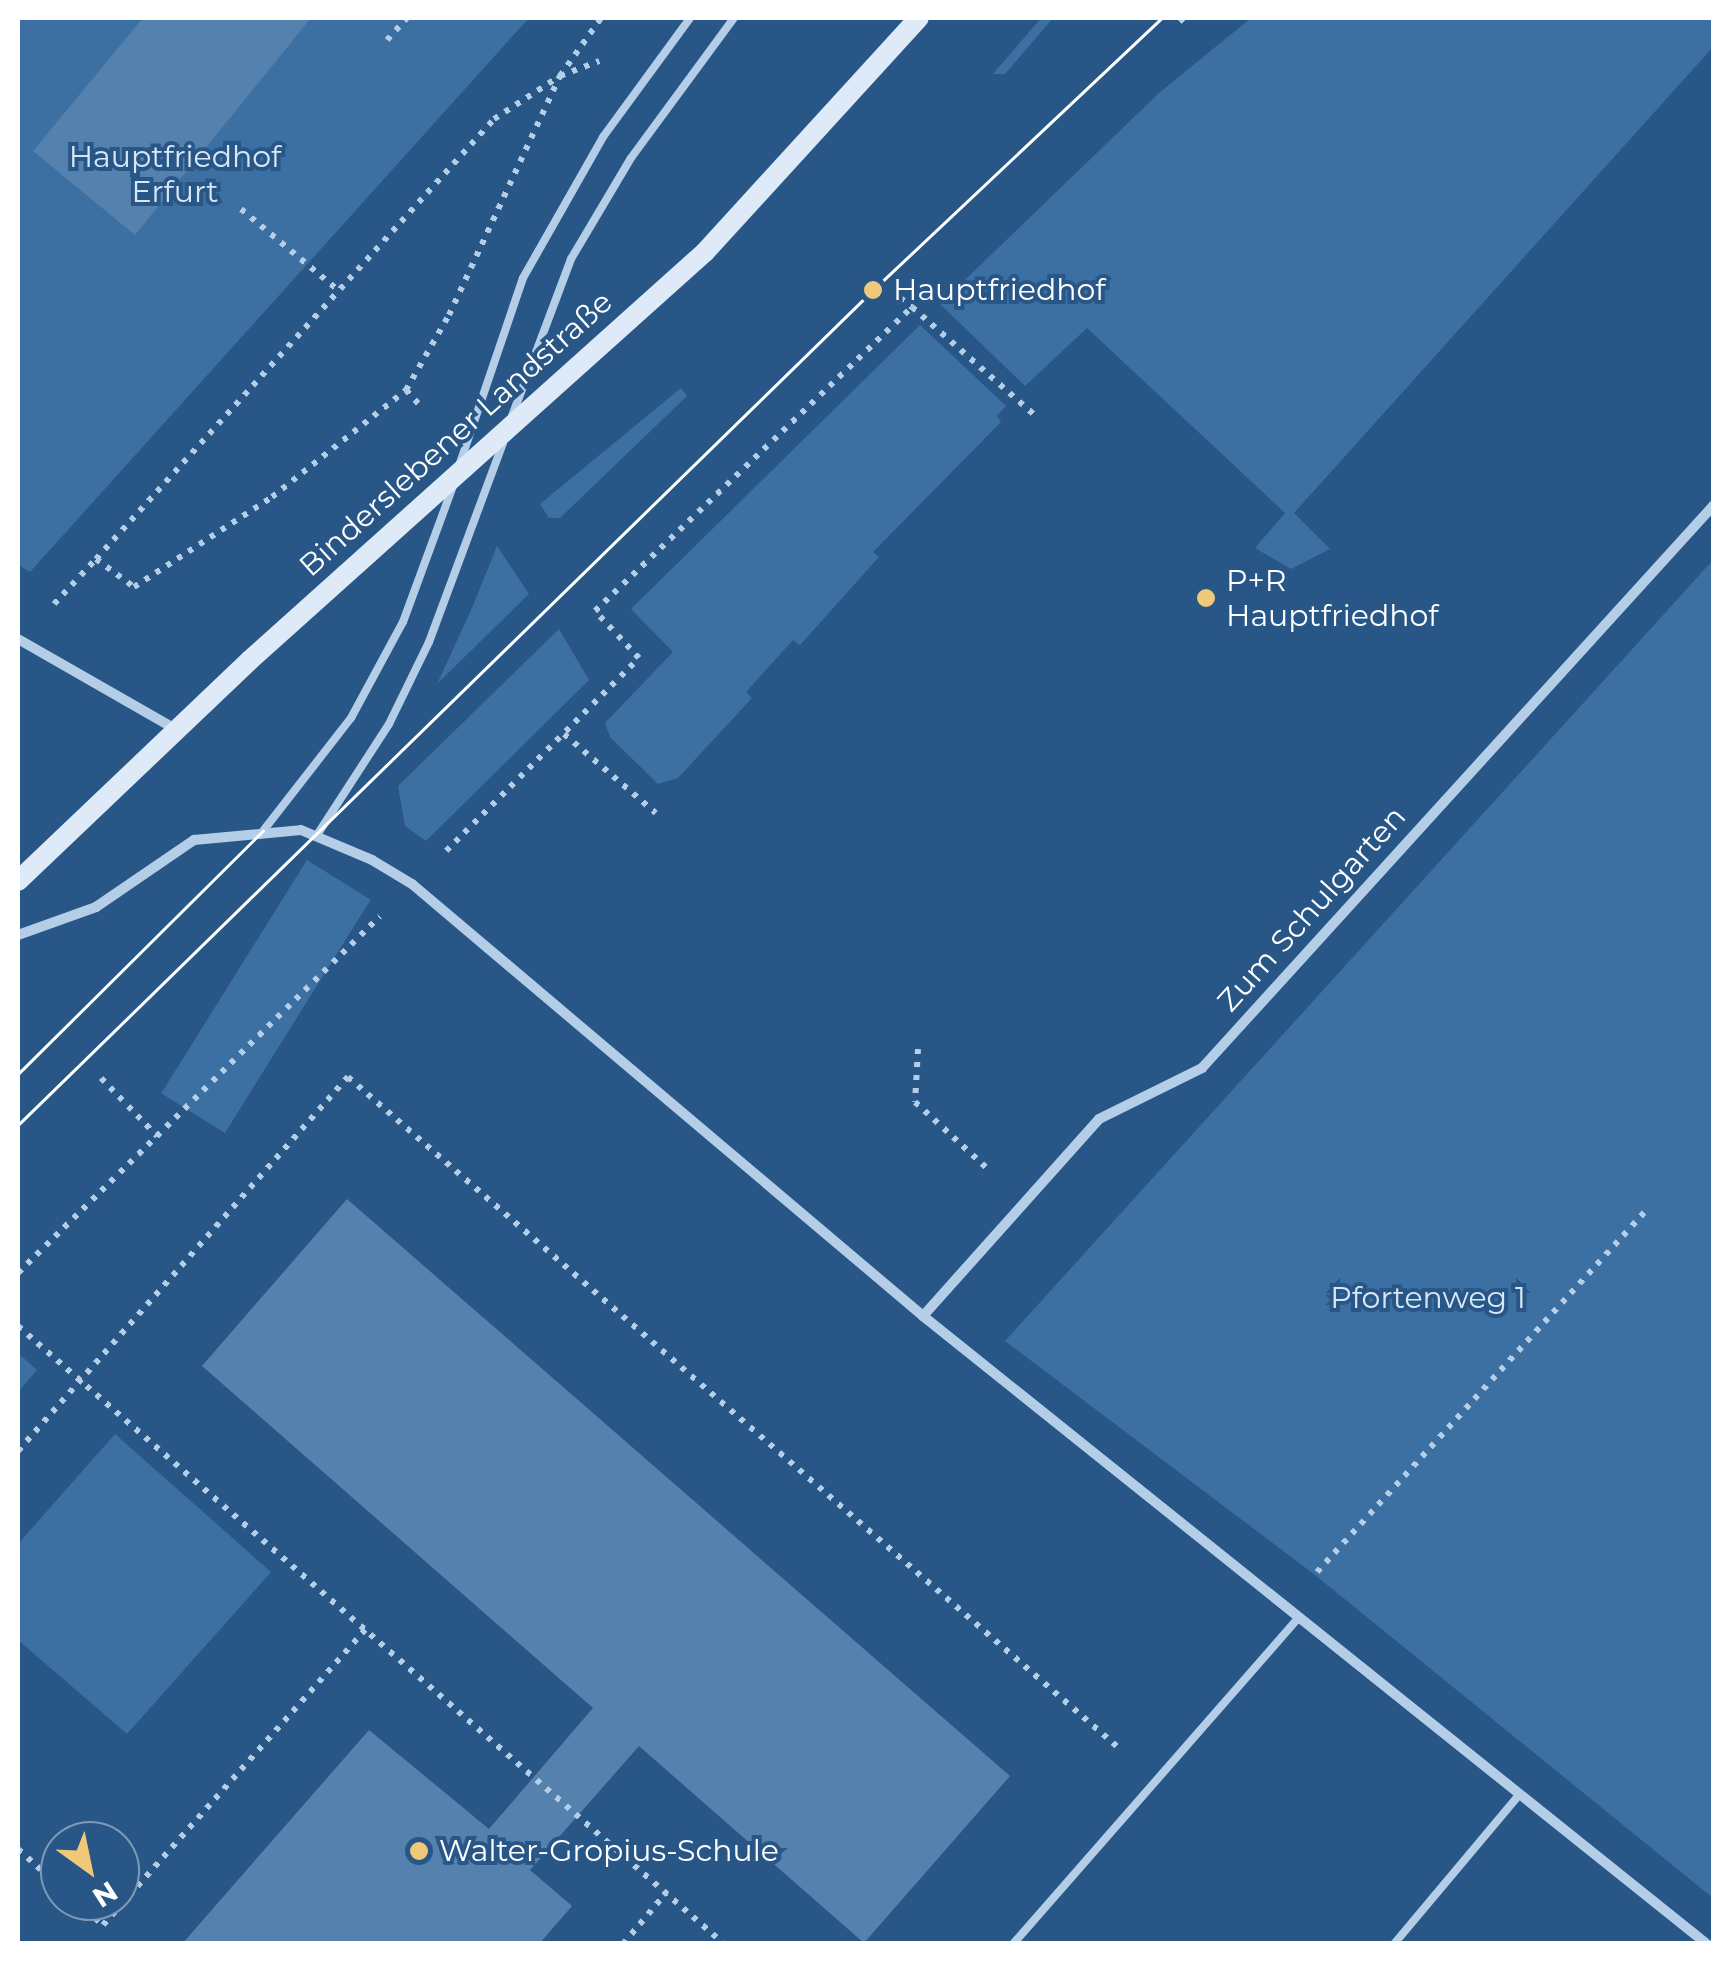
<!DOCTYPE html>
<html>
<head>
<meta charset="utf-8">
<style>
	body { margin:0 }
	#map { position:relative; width:1731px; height:1961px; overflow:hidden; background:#285686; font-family:Montserrat,sans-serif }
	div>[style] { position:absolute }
	.green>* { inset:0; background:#3d70a2; transform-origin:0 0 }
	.building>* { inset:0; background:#5581af }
	.path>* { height:6px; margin-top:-3px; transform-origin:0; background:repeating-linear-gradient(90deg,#b4cee8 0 5px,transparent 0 13px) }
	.lane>* { height:8px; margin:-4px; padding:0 4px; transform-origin:4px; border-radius:4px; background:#b4cee8 }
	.street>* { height:10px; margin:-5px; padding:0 5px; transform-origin:5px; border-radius:5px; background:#b4cee8 }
	.secondary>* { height:20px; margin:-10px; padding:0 10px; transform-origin:10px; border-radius:10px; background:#deeaf7 }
	.tram>* { height:2.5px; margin:-1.25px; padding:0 1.25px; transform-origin:1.25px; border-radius:1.25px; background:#fff }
	.dots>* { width:28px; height:28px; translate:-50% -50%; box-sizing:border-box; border:5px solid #285686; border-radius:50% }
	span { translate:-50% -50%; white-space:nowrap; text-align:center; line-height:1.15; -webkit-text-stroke:8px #285686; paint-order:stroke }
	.park-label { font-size:30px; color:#d7e7f6 }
	.poi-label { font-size:30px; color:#fff }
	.left { translate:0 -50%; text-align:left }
	.street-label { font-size:30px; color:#fff }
	.frame { position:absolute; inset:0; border:20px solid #fff; pointer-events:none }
	.north { position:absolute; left:40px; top:1821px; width:100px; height:100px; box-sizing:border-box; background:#285686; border:2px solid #7e9ab6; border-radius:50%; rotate:147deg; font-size:28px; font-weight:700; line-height:40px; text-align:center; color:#fff }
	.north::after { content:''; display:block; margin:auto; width:35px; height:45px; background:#efc87a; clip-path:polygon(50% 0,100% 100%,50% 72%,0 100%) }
</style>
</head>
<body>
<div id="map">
	<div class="green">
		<i style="clip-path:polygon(18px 18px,529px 18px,30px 572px,18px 565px)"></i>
		<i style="clip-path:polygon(1041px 18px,1053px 18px,1005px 74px,993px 74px)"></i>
		<i style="clip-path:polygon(1251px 18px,1713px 18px,1713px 47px,1294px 513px,1330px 549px,1291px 569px,1255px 548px,1285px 513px,1087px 328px,1025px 386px,940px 304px,1159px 93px)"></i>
		<i style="clip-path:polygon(920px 325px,1006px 406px,997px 416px,1001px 422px,873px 552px,879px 557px,800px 645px,793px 640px,746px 692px,752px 698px,678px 778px,658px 784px,610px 737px,605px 723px,673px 652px,631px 609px)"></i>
		<i style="clip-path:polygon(681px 388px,687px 396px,560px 518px,549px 518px,540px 504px)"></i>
		<i style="clip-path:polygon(497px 546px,529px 594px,437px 684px,472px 608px)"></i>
		<i style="clip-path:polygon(1713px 560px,1713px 1898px,1315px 1575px,1005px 1341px)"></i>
		<i style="clip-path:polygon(559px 629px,589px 680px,426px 841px,405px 826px,398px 786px)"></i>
		<i style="left:307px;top:860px;width:75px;height:275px;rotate:32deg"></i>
		<i style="clip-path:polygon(18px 1353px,37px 1370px,18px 1392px)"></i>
		<i style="clip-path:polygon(115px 1434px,271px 1572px,127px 1734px,18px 1640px,18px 1544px)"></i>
	</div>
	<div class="building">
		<i style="clip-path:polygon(143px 18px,311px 18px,135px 235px,33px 151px)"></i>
		<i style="clip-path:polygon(347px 1199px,1010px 1776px,864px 1943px,639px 1746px,530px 1870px,572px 1906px,539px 1944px,182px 1944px,369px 1730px,489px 1829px,593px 1708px,202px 1366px)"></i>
	</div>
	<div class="path">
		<i style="left:1180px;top:18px;width:7px;rotate:45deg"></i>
		<i style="left:387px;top:40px;width:30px;rotate:-48deg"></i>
		<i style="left:241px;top:209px;width:126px;rotate:39.9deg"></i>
		<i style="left:900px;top:298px;width:15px;rotate:37deg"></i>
		<i style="left:406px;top:390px;width:86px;rotate:-60.2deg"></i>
		<i style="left:449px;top:315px;width:264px;rotate:-65.1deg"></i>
		<i style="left:560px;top:76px;width:42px;rotate:-21deg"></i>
		<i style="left:96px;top:559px;width:593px;rotate:-47.87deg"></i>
		<i style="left:494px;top:119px;width:79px;rotate:-33.1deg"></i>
		<i style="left:560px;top:76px;width:71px;rotate:-54.7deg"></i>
		<i style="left:54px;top:604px;width:62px;rotate:-47deg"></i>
		<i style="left:96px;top:559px;width:47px;rotate:36.4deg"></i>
		<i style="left:134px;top:587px;width:165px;rotate:-33.1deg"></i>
		<i style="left:272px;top:497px;width:171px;rotate:-38.6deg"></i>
		<i style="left:406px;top:390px;width:24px;rotate:48deg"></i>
		<i style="left:564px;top:734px;width:121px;rotate:40.7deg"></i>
		<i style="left:446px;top:851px;width:273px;rotate:-45deg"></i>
		<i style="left:639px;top:658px;width:64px;rotate:-133.1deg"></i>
		<i style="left:595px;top:611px;width:439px;rotate:-43.8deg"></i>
		<i style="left:912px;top:307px;width:168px;rotate:41.4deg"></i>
		<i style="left:918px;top:1049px;width:53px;rotate:93.2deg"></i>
		<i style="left:915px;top:1102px;width:100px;rotate:42.6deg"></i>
		<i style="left:101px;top:1078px;width:81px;rotate:46deg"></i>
		<i style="left:18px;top:1273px;width:508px;rotate:-44.6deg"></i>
		<i style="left:18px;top:1326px;width:938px;rotate:41.2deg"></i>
		<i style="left:18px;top:1451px;width:499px;rotate:-48.6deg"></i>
		<i style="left:348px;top:1077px;width:1025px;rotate:41.04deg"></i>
		<i style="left:1317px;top:1572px;width:493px;rotate:-47.7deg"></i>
		<i style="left:18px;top:1849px;width:57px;rotate:42.1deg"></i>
		<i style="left:76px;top:1901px;width:36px;rotate:42deg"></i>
		<i style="left:103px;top:1925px;width:395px;rotate:-48.4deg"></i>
		<i style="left:623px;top:1944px;width:67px;rotate:-49.9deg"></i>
	</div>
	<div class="lane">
		<i style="left:512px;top:416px;width:168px;rotate:-69.4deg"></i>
		<i style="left:571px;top:259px;width:117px;rotate:-59.3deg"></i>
		<i style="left:631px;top:158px;width:174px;rotate:-53.7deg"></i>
		<i style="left:460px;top:463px;width:195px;rotate:-71.2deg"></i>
		<i style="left:523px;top:278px;width:162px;rotate:-60.4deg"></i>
		<i style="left:603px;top:137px;width:147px;rotate:-53.8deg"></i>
		<i style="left:263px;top:831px;width:143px;rotate:-52.1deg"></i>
		<i style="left:351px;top:718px;width:109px;rotate:-61.6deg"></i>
		<i style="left:403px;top:622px;width:145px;rotate:-69.8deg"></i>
		<i style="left:317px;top:835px;width:132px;rotate:-57deg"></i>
		<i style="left:389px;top:724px;width:91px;rotate:-64deg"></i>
		<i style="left:429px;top:642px;width:212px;rotate:-69.6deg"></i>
		<i style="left:1013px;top:1944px;width:433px;rotate:-48.8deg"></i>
		<i style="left:1394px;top:1944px;width:194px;rotate:-50deg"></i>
	</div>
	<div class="street">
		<i style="left:18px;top:639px;width:181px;rotate:29.8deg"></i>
		<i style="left:18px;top:935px;width:83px;rotate:-19.7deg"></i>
		<i style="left:96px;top:907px;width:119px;rotate:-34.4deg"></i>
		<i style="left:194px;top:840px;width:107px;rotate:-5.3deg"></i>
		<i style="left:301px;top:830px;width:77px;rotate:22.9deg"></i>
		<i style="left:372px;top:860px;width:47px;rotate:31deg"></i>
		<i style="left:412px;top:884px;width:669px;rotate:40.21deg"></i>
		<i style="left:923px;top:1316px;width:1005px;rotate:38.7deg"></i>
		<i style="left:923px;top:1316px;width:264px;rotate:-48.2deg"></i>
		<i style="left:1099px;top:1119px;width:115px;rotate:-26.3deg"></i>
		<i style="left:1202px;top:1068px;width:761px;rotate:-47.72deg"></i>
	</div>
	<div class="secondary">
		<i style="left:18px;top:881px;width:320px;rotate:-43.6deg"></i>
		<i style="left:250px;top:660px;width:611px;rotate:-41.88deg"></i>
		<i style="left:705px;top:252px;width:317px;rotate:-47.6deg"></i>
	</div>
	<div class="tram">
		<i style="left:18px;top:1074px;width:345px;rotate:-44.8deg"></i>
		<i style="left:18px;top:1125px;width:1195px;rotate:-44.32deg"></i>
		<i style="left:873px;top:290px;width:397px;rotate:-43.3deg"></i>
	</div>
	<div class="dots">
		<i style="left:873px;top:290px;background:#efc87a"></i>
		<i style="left:1206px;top:598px;background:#efc87a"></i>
		<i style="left:419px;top:1851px;background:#efc87a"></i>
	</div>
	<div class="park-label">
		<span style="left:175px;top:174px">Hauptfriedhof<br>Erfurt</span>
		<span style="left:1428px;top:1298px">Pfortenweg 1</span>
	</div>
	<div class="poi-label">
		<span class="left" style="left:893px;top:290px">Hauptfriedhof</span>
		<span class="left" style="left:1226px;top:598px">P+R<br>Hauptfriedhof</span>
		<span class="left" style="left:439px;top:1851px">Walter-Gropius-Schule</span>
	</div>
	<div class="street-label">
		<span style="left:456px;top:434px;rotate:-42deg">Binderslebener Landstraße</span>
		<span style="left:1312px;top:909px;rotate:-48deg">Zum Schulgarten</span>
	</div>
	<div class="frame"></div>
	<div class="north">N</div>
</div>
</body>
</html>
